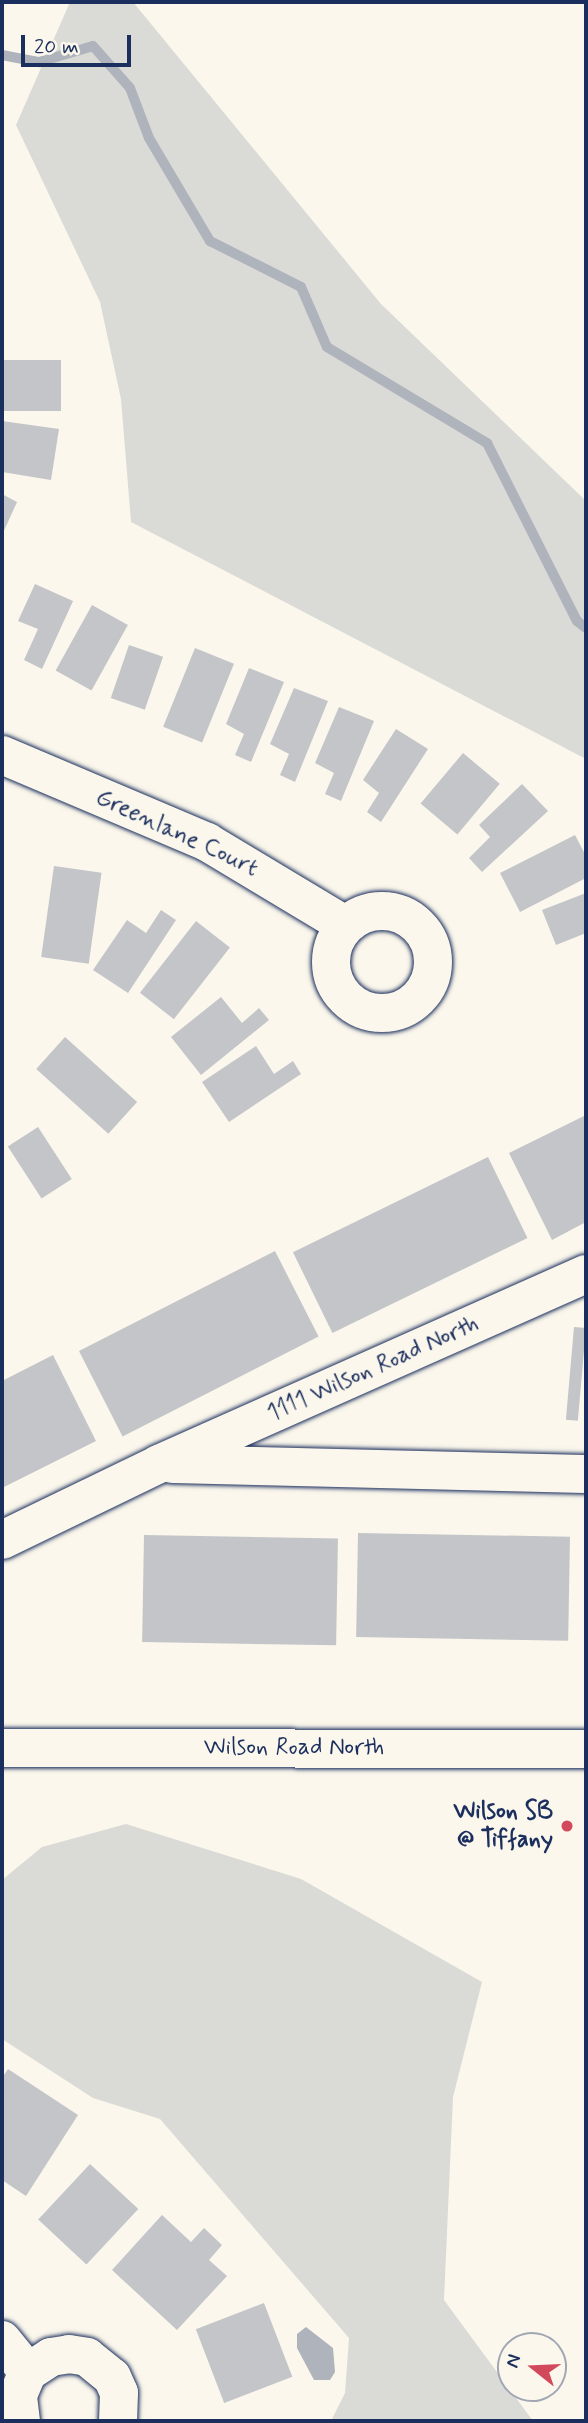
<!DOCTYPE html>
<html>
<head>
<meta charset="utf-8">
<style>
	body { margin:0 }
	#map { position:relative; width:588px; height:2423px; overflow:hidden; background:#fbf7ec; font-family:Mynerve,sans-serif }
	div>[style] { position:absolute }
	.green>* { inset:0; background:#dadad7 }
	.water>* { inset:0; background:#afb3bb }
	.stream>* { height:10px; margin:-5px; padding:0 5px; transform-origin:5px; border-radius:5px; background:#afb3bb }
	.building>* { inset:0; background:#c3c5c9; transform-origin:0 0 }
	.roads { filter:drop-shadow(0 0 2px #1b2f5e) drop-shadow(0 0 2px #1b2f5e) }
	.minor>* { height:38px; margin:-19px; padding:0 19px; transform-origin:19px; border-radius:19px; background:#fbf7ec }
	.minor>.ring { margin:-19px; padding:0; box-sizing:content-box; background:none; border:38px solid #fbf7ec; border-radius:50% }
	.major>* { height:38px; margin:-19px; padding:0 19px; transform-origin:19px; border-radius:19px; background:#fbf7ec }
	.dots>* { width:19px; height:19px; translate:-50% -50%; box-sizing:border-box; border:4px solid #fbf7ec; border-radius:50% }
	span { translate:-50% -50%; white-space:nowrap; text-align:center; line-height:1.15; -webkit-text-stroke:5px #fbf7ec; paint-order:stroke }
	.street-label { font-size:24px; color:#1b2f5e }
	.poi-label { font-size:24px; color:#1b2f5e; font-weight:700 }
	.right { translate:-100% -50%; text-align:right }
	.frame { position:absolute; inset:0; border:4px solid #1b2f5e; pointer-events:none }
	.north { position:absolute; left:497px; top:2332px; width:70px; height:70px; box-sizing:border-box; background:#fbf7ec; border:2px solid #a1a7b3; border-radius:50%; rotate:288deg; font-size:19px; font-weight:700; line-height:28px; text-align:center; color:#1b2f5e }
	.north::after { content:''; display:block; margin:auto; width:24px; height:32px; background:#d1495b; clip-path:polygon(50% 0,100% 100%,50% 72%,0 100%) }
	.scale { position:absolute; left:21px; top:35px; width:110px; height:32px; box-sizing:border-box; border:4px solid #1b2f5e; border-top:0; padding-left:9px; font-size:21px; line-height:24px; white-space:nowrap; color:#1b2f5e; -webkit-text-stroke:5px #fbf7ec; paint-order:stroke }
</style>
</head>
<body>
<div id="map">
	<div class="green">
		<i style="clip-path:polygon(70px 2px,133px 2px,381px 304px,586px 501px,586px 759px,131px 522px,121px 399px,100px 302px,16px 125px)"></i>
		<i style="clip-path:polygon(126px 1824px,301px 1879px,482px 1982px,453px 2097px,444px 2300px,533px 2421px,331px 2421px,345px 2393px,349px 2338px,160px 2119px,93px 2098px,2px 2039px,2px 1880px,42px 1847px)"></i>
	</div>
	<div class="water">
		<i style="clip-path:polygon(306px 2327px,333px 2348px,335px 2372px,330px 2380px,314px 2380px,297px 2348px,297px 2334px)"></i>
	</div>
	<div class="stream">
		<i style="left:2px;top:55px;width:38px;rotate:11deg"></i>
		<i style="left:39px;top:62px;width:56px;rotate:-16.5deg"></i>
		<i style="left:93px;top:46px;width:56px;rotate:48.6deg"></i>
		<i style="left:130px;top:88px;width:53px;rotate:69.2deg"></i>
		<i style="left:149px;top:138px;width:120px;rotate:59.4deg"></i>
		<i style="left:210px;top:241px;width:102px;rotate:26.8deg"></i>
		<i style="left:301px;top:287px;width:65px;rotate:66.6deg"></i>
		<i style="left:327px;top:347px;width:187px;rotate:31deg"></i>
		<i style="left:487px;top:443px;width:199px;rotate:63.2deg"></i>
		<i style="left:577px;top:621px;width:11px;rotate:38deg"></i>
	</div>
	<div class="building">
		<i style="left:2px;top:360px;width:59px;height:51px"></i>
		<i style="clip-path:polygon(2px 421px,59px 429px,51px 480px,2px 472px)"></i>
		<i style="clip-path:polygon(2px 494px,17px 502px,2px 535px)"></i>
		<i style="clip-path:polygon(35px 584px,73px 601px,42px 669px,24px 660px,38px 629px,18px 621px)"></i>
		<i style="left:92px;top:605px;width:41px;height:75px;rotate:29deg"></i>
		<i style="left:129px;top:645px;width:36px;height:56px;rotate:19deg"></i>
		<i style="left:195px;top:648px;width:42px;height:85px;rotate:22deg"></i>
		<i style="clip-path:polygon(249px 668px,284px 682px,251px 762px,235px 755px,244px 734px,226px 724px)"></i>
		<i style="clip-path:polygon(294px 688px,328px 701px,295px 782px,280px 775px,289px 754px,270px 744px)"></i>
		<i style="clip-path:polygon(339px 707px,374px 721px,341px 801px,325px 794px,334px 773px,315px 763px)"></i>
		<i style="clip-path:polygon(396px 729px,428px 749px,381px 822px,367px 812px,379px 793px,363px 780px)"></i>
		<i style="left:463px;top:753px;width:48px;height:66px;rotate:40deg"></i>
		<i style="clip-path:polygon(522px 784px,548px 811px,482px 872px,469px 858px,490px 837px,479px 825px)"></i>
		<i style="clip-path:polygon(575px 835px,586px 856px,586px 878px,520px 912px,500px 873px)"></i>
		<i style="left:54px;top:866px;width:48px;height:92px;rotate:8deg"></i>
		<i style="clip-path:polygon(586px 893px,586px 933px,556px 945px,542px 910px)"></i>
		<i style="clip-path:polygon(161px 910px,176px 920px,128px 993px,93px 970px,127px 920px,146px 933px)"></i>
		<i style="left:196px;top:921px;width:43px;height:91px;rotate:38deg"></i>
		<i style="clip-path:polygon(221px 997px,242px 1023px,259px 1008px,269px 1020px,201px 1075px,171px 1037px)"></i>
		<i style="left:65px;top:1037px;width:97px;height:43px;rotate:42deg"></i>
		<i style="clip-path:polygon(256px 1046px,274px 1074px,293px 1061px,301px 1074px,229px 1122px,202px 1082px)"></i>
		<i style="clip-path:polygon(586px 1115px,586px 1222px,552px 1240px,509px 1153px)"></i>
		<i style="left:38px;top:1127px;width:62px;height:36px;rotate:57deg"></i>
		<i style="left:488px;top:1157px;width:90px;height:217px;rotate:64deg"></i>
		<i style="left:275px;top:1251px;width:96px;height:220px;rotate:63deg"></i>
		<i style="left:574px;top:1327px;width:12px;height:93px;rotate:5deg"></i>
		<i style="clip-path:polygon(53px 1355px,96px 1441px,2px 1488px,2px 1381px)"></i>
		<i style="left:358px;top:1533px;width:212px;height:104px;rotate:1deg"></i>
		<i style="left:584px;top:1533px;width:2px;height:23px"></i>
		<i style="left:144px;top:1535px;width:194px;height:107px;rotate:1deg"></i>
		<i style="clip-path:polygon(8px 2069px,78px 2115px,26px 2196px,2px 2180px,2px 2078px)"></i>
		<i style="left:90px;top:2164px;width:66px;height:76px;rotate:43deg"></i>
		<i style="clip-path:polygon(162px 2215px,191px 2242px,204px 2228px,222px 2245px,209px 2260px,227px 2276px,177px 2330px,112px 2270px)"></i>
		<i style="left:264px;top:2303px;width:79px;height:73px;rotate:69deg"></i>
	</div>
	<div class="roads">
		<div class="minor">
			<i style="left:2px;top:755px;width:223px;rotate:23deg"></i>
			<i style="left:207px;top:842px;width:161px;rotate:31deg"></i>
			<i class="ring" style="left:331px;top:911px;width:64px;height:64px"></i>
			<i style="left:172px;top:1464px;width:414px;rotate:1.4deg"></i>
			<i style="left:2px;top:1540px;width:174px;rotate:-25.8deg"></i>
			<i style="left:159px;top:1464px;width:467px;rotate:-24deg"></i>
			<i style="left:2px;top:2340px;width:41px;rotate:50.9deg"></i>
			<i style="left:21px;top:2421px;width:26px;rotate:-97deg"></i>
			<i style="left:18px;top:2395px;width:25px;rotate:-67deg"></i>
			<i style="left:28px;top:2372px;width:27px;rotate:-33deg"></i>
			<i style="left:51px;top:2357px;width:18px;rotate:-9deg"></i>
			<i style="left:69px;top:2354px;width:18px;rotate:9deg"></i>
			<i style="left:87px;top:2357px;width:32px;rotate:39deg"></i>
			<i style="left:112px;top:2377px;width:17px;rotate:66deg"></i>
			<i style="left:119px;top:2393px;width:28px;rotate:92deg"></i>
		</div>
		<div class="major">
			<i style="left:2px;top:1748px;width:584px;rotate:0.1deg"></i>
		</div>
	</div>
	<div class="dots">
		<i style="left:567px;top:1826px;background:#d1495b"></i>
	</div>
	<div class="street-label">
		<span style="left:177px;top:833px;rotate:25deg">Greenlane Court</span>
		<span style="left:373px;top:1369px;rotate:-24deg">1111 Wilson Road North</span>
		<span style="left:294px;top:1748px">Wilson Road North</span>
	</div>
	<div class="poi-label">
		<span class="right" style="left:553px;top:1826px">Wilson SB<br>@ Tiffany</span>
	</div>
	<div class="frame"></div>
	<div class="north">N</div>
	<div class="scale">20 m</div>
</div>
</body>
</html>
